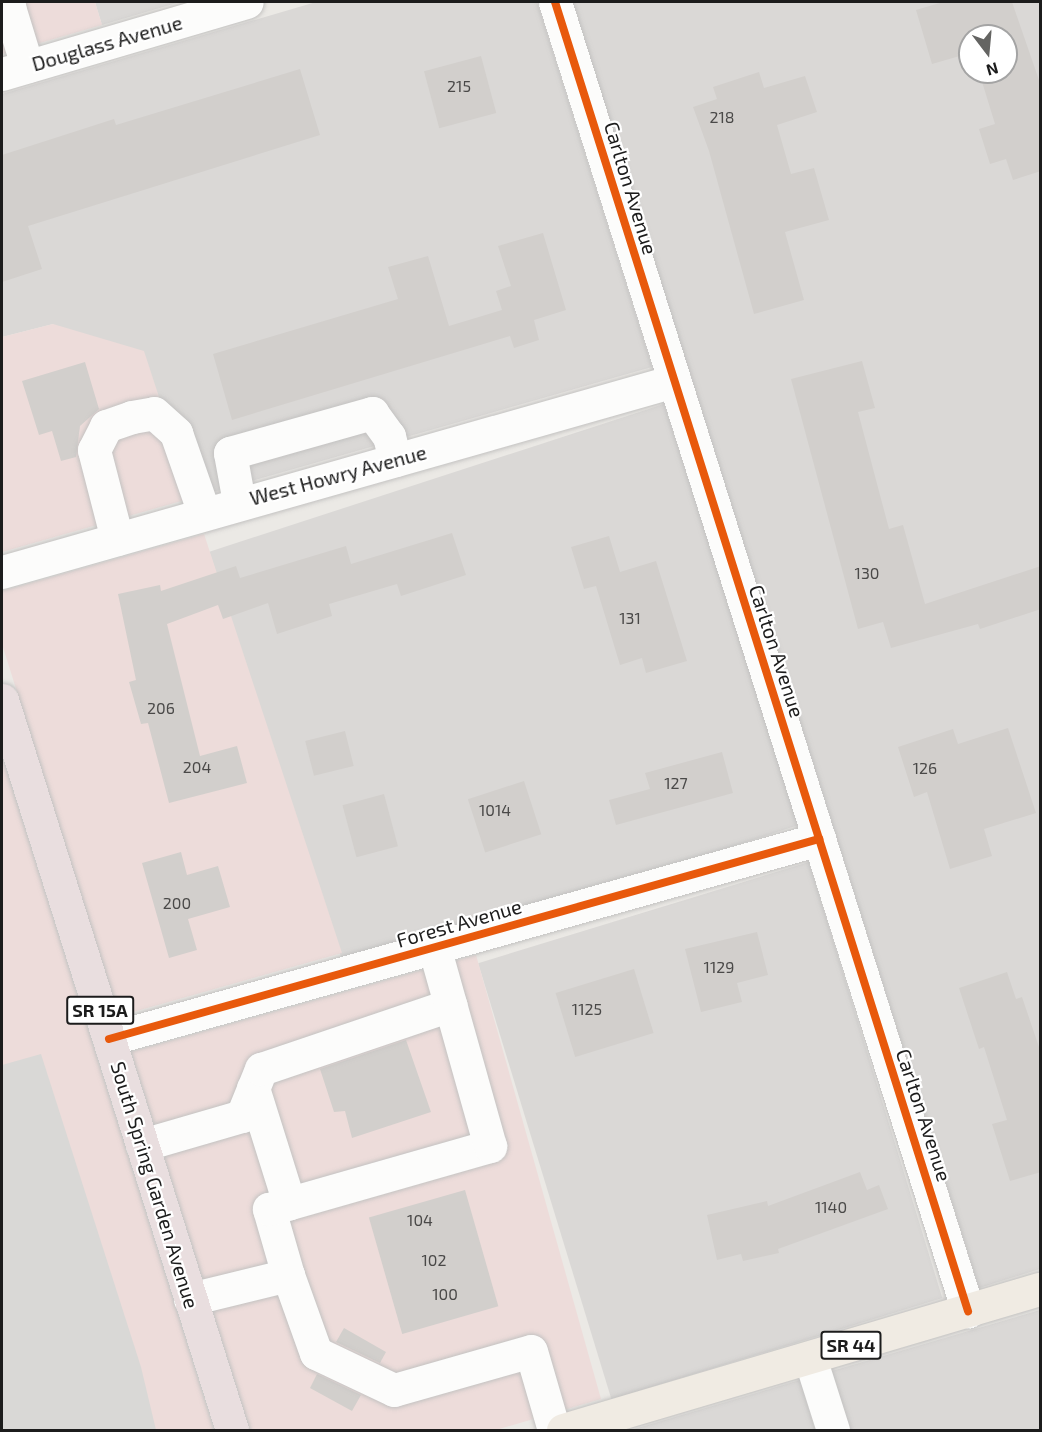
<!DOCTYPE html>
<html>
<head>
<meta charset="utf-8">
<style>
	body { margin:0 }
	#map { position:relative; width:1042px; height:1432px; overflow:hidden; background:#ebe9e5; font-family:"Exo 2",sans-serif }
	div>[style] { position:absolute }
	.residential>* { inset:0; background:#dad8d6; transform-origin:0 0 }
	.commercial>* { inset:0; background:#eddcda }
	.religious>* { inset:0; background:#d9d8d6 }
	.building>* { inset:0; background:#d2cfcc; transform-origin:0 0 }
	.roads { filter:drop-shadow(0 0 2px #c3c2c1) drop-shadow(0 0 2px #c3c2c1) }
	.minor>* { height:33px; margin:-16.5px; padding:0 16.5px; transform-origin:16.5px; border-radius:16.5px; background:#fcfcfb }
	.major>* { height:33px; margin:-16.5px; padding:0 16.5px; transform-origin:16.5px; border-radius:16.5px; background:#f0ebe3 }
	.highway>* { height:33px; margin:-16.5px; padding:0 16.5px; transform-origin:16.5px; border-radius:16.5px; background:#e9dedf }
	.cycleway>* { height:8px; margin:-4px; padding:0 4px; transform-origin:4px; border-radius:4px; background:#e8590c }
	span { translate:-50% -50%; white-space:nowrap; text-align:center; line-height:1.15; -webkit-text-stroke:4.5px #fff; paint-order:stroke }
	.number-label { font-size:16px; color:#4a4948 }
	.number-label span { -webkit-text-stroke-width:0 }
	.shield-label span { padding:2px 4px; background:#fff; border:2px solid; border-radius:4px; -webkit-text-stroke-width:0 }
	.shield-label { font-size:18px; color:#1c1c1c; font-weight:700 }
	.street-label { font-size:20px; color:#1c1c1c }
	.frame { position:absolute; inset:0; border:3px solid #1c1c1c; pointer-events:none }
	.north { position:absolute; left:958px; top:24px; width:60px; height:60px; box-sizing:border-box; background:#fff; border:2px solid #a4a4a4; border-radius:50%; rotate:164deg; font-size:16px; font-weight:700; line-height:24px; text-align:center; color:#1c1c1c }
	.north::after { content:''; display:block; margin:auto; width:21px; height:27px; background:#646462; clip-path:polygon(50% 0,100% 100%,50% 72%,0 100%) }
</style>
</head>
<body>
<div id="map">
	<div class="residential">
		<i style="clip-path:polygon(95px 2px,180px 2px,102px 25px)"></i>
		<i style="clip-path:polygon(316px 2px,537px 2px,652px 367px,192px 498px,53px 324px,2px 337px,2px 94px)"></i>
		<i style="clip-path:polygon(evenodd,572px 2px,1040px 2px,1040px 1269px,979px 1288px,572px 2px,970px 36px,1006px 36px,1006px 72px,970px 72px,970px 36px)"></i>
		<i style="left:664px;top:404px;width:442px;height:478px;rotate:72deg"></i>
		<i style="left:809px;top:862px;width:456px;height:346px;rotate:73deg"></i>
		<i style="clip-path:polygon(1040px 1310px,1040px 1430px,850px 1430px,832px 1371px)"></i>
		<i style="clip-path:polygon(800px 1380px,815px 1430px,631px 1430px)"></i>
	</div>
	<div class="commercial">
		<i style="clip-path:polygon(2px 2px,95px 2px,102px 25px,2px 54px)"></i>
		<i style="clip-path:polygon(53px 324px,144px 351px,192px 498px,2px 552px,2px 337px)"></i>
		<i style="clip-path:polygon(204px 534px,342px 953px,119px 1016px,2px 644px,2px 591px)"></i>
		<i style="clip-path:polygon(2px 756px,214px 1430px,2px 1430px)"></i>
		<i style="clip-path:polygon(476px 955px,601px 1399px,496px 1430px,250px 1430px,131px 1052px)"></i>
	</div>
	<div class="religious">
		<i style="clip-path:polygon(41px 1054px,141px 1367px,156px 1430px,2px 1430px,2px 1065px)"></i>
	</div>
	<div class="building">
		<i style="clip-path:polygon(943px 2px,1012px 2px,1041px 86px,1041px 171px,1013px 180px,1006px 159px,990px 164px,979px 129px,995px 124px,979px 72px,1006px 72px,1006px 36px,970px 36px,970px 53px,932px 64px,916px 10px)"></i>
		<i style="left:481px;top:56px;width:59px;height:59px;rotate:75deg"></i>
		<i style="clip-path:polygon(300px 69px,320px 135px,28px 226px,42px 269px,2px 282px,2px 155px,114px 119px,116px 125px)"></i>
		<i style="clip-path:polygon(759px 72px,764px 88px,805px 76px,817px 112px,777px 125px,791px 174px,814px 168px,829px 220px,785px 232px,804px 300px,754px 314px,709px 151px,693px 107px,717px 99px,713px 87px)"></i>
		<i style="clip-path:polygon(543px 233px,566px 310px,534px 320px,539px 340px,514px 348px,510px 336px,232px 420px,213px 354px,398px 299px,388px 267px,428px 256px,449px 326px,502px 310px,496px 291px,511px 286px,498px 246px)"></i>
		<i style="clip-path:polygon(862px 361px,875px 408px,858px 412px,889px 529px,903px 525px,925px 604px,1041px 566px,1041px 609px,980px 629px,978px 624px,891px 648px,883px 622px,858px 629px,791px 379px)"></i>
		<i style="clip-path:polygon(85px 362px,99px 409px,80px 426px,76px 457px,61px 461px,52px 431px,39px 435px,22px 381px)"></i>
		<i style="clip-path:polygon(452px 533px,466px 575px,401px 596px,397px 584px,329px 604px,332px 616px,277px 634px,268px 603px,223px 619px,218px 605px,167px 624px,200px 756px,237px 746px,247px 783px,169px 803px,148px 723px,141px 724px,129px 682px,136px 680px,118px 594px,160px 585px,161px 591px,236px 566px,240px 578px,346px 546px,351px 564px)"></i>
		<i style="clip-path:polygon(609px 536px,620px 572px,656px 561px,687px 661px,646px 673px,642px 658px,620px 665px,596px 586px,584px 589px,571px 547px)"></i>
		<i style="clip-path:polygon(1008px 728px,1036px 813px,984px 829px,992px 856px,950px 869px,927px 792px,914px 797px,898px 747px,953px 729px,958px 744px)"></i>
		<i style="left:345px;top:731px;width:36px;height:41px;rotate:76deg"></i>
		<i style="clip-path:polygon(722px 752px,733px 793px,616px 825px,609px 800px,650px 789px,645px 773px)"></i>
		<i style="left:524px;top:781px;width:56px;height:59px;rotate:72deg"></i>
		<i style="left:384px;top:794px;width:54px;height:43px;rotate:75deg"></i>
		<i style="clip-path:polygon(181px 852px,187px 875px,218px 866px,230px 907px,188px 919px,197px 950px,169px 958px,142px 863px)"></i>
		<i style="clip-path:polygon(757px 932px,768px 975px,737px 983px,742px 1002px,701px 1012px,685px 949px)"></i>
		<i style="left:634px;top:969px;width:67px;height:82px;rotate:73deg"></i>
		<i style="clip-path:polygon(1007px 972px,1016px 999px,1022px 997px,1041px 1053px,1041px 1172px,1010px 1181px,992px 1124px,1007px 1120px,984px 1047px,979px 1049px,959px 988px)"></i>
		<i style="clip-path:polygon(406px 1040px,431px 1112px,352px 1138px,345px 1111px,334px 1112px,320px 1069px)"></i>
		<i style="clip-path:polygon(860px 1172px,867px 1190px,879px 1185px,888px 1209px,778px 1249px,779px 1253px,743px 1261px,741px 1254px,717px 1260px,707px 1215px,767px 1201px,768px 1206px)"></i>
		<i style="left:465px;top:1190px;width:121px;height:100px;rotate:74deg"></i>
		<i style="clip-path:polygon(344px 1328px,386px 1352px,380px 1363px,336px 1342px)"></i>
		<i style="clip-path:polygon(317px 1374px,361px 1395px,352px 1411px,310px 1388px)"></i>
	</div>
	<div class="roads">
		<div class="minor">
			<i style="left:555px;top:2px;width:1373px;rotate:72.49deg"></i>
			<i style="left:2px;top:10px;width:8px;rotate:-23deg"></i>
			<i style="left:9px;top:7px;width:62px;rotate:73deg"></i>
			<i style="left:2px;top:74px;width:255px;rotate:-16.4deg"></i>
			<i style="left:239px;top:502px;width:50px;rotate:-100.4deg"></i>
			<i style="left:230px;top:453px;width:148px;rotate:-15.7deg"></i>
			<i style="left:372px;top:413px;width:29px;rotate:54deg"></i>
			<i style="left:389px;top:436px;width:25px;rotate:76deg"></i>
			<i style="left:117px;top:539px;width:92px;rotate:-104.5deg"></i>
			<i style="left:94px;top:450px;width:27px;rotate:-63deg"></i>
			<i style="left:106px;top:426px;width:28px;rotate:-19deg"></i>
			<i style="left:132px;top:417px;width:22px;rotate:-10deg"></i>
			<i style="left:154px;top:413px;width:30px;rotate:42deg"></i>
			<i style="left:176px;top:433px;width:85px;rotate:70.7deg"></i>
			<i style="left:2px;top:572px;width:699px;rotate:-15.87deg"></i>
			<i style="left:109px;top:1039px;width:738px;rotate:-15.73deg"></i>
			<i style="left:253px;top:1088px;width:121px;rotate:72.6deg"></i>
			<i style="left:142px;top:1145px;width:104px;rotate:-16.2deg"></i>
			<i style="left:242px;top:1116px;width:51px;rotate:-68deg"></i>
			<i style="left:261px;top:1069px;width:200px;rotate:-18.7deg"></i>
			<i style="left:288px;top:1275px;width:69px;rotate:-106.1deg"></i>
			<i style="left:269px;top:1209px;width:230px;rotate:-15.9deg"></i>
			<i style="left:490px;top:1146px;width:207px;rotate:-105.7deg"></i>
			<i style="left:190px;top:1299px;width:101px;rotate:-13.8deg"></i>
			<i style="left:288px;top:1275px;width:83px;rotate:70.3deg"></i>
			<i style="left:316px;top:1353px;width:86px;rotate:25.4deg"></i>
			<i style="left:394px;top:1390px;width:142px;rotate:-15.9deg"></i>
			<i style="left:531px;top:1351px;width:82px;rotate:73.8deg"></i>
			<i style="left:810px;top:1358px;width:76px;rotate:72.3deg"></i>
		</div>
		<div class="major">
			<i style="left:563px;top:1430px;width:497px;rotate:-16.5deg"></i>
		</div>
		<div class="highway">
			<i style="left:2px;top:700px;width:765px;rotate:72.51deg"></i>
		</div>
	</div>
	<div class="cycleway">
		<i style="left:555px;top:2px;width:1373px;rotate:72.49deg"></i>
		<i style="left:109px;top:1039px;width:738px;rotate:-15.73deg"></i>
	</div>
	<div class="number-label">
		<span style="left:459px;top:86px">215</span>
		<span style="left:722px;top:117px">218</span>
		<span style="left:867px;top:573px">130</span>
		<span style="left:630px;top:618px">131</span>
		<span style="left:161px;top:708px">206</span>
		<span style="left:197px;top:767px">204</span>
		<span style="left:925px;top:768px">126</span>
		<span style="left:676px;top:783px">127</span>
		<span style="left:495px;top:810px">1014</span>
		<span style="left:177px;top:903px">200</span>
		<span style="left:719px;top:967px">1129</span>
		<span style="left:587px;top:1009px">1125</span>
		<span style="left:831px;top:1207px">1140</span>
		<span style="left:420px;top:1220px">104</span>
		<span style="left:434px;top:1260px">102</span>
		<span style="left:445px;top:1294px">100</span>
	</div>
	<div class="shield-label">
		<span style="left:100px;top:1010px">SR 15A</span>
		<span style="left:851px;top:1345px">SR 44</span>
	</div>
	<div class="street-label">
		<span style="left:107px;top:43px;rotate:-16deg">Douglass Avenue</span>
		<span style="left:631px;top:188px;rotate:73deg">Carlton Avenue</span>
		<span style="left:338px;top:475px;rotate:-15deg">West Howry Avenue</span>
		<span style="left:777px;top:651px;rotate:72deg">Carlton Avenue</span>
		<span style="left:459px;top:923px;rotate:-16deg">Forest Avenue</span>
		<span style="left:924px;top:1115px;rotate:72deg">Carlton Avenue</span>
		<span style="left:155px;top:1185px;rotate:73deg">South Spring Garden Avenue</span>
	</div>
	<div class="frame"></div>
	<div class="north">N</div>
</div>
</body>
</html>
